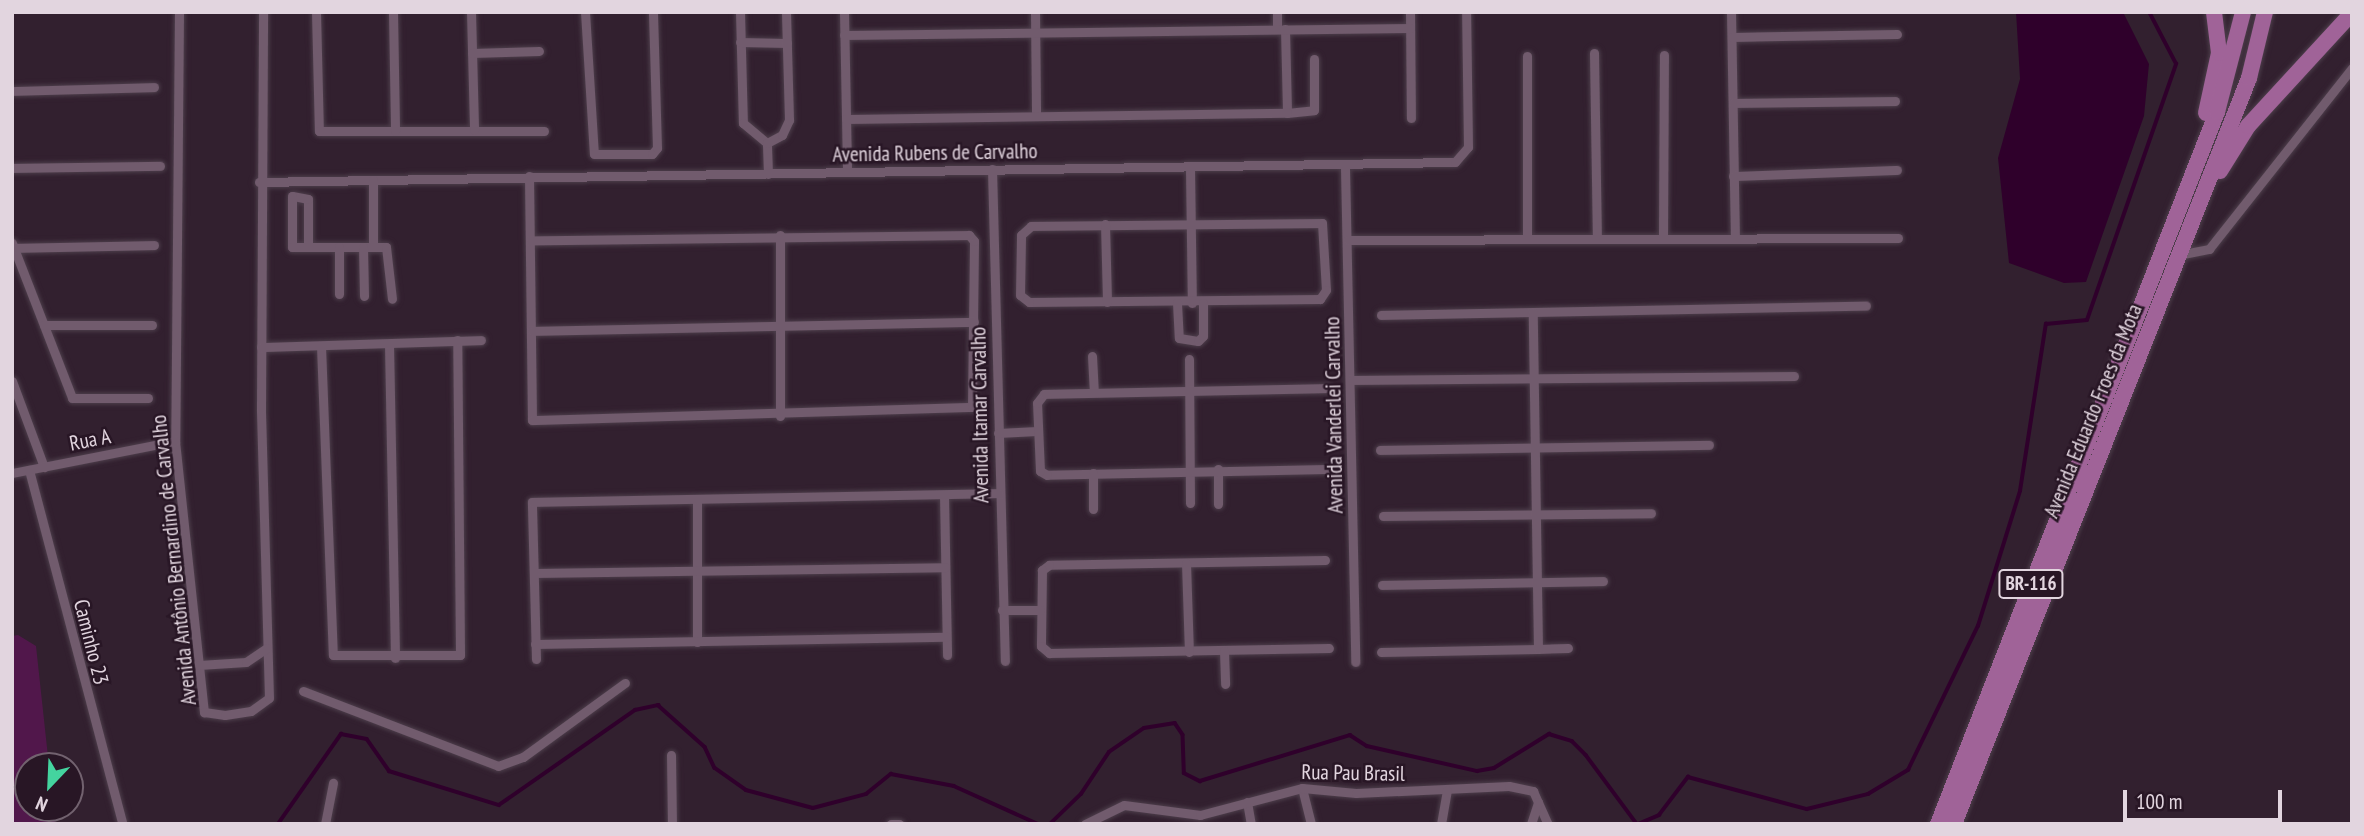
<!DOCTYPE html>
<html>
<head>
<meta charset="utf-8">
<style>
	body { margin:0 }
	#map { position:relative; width:2364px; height:836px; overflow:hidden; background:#32202f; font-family:"PT Sans Narrow",sans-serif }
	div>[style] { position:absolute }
	.green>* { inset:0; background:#51174b }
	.water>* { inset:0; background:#2f002b }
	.stream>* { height:3.5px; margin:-1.75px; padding:0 1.75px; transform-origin:1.75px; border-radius:1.75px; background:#2f002b }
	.roads { filter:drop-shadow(0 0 2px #4d3e4b) drop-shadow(0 0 2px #4d3e4b) }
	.minor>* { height:9px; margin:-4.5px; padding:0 4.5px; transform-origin:4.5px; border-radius:4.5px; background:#715b6d }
	.trunk>* { height:16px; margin:-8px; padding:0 8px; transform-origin:8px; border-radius:8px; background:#a06398 }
	span { translate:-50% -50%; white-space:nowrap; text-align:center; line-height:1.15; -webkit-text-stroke:5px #281625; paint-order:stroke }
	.shield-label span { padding:2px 5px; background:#281625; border:2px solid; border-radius:5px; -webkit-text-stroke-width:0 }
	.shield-label { font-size:19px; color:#e2d5df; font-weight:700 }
	.street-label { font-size:21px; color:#e2d5df }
	.frame { position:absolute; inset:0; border:14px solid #e2d5df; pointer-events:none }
	.north { position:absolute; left:14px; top:752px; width:70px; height:70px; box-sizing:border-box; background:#281625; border:2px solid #72626f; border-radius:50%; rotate:203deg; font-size:19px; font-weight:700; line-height:28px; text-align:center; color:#e2d5df }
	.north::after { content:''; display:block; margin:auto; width:24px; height:32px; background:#44d49f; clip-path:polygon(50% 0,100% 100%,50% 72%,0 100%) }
	.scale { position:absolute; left:2123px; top:790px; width:159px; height:32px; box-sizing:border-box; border:4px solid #e2d5df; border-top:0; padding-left:9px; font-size:21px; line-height:24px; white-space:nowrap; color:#e2d5df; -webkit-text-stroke:5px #281625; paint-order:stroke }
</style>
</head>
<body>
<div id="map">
	<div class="green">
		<i style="clip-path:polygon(18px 635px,36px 646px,49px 766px,28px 766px,28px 808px,53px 808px,55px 824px,12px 824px,12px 636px)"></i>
	</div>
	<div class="water">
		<i style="clip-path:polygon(2016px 12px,2123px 12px,2149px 64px,2144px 116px,2086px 282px,2064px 283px,2009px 263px,1998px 158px,2020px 79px)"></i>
	</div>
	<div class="stream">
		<i style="left:278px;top:824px;width:110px;rotate:-55deg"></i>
		<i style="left:341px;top:734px;width:26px;rotate:11deg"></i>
		<i style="left:367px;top:739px;width:39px;rotate:55deg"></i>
		<i style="left:389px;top:771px;width:115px;rotate:17.2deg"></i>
		<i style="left:499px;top:805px;width:166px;rotate:-34.9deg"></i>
		<i style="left:635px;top:710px;width:24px;rotate:-12deg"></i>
		<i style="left:658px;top:705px;width:63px;rotate:41.8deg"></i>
		<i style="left:705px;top:747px;width:23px;rotate:65deg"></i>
		<i style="left:715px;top:768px;width:38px;rotate:35deg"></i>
		<i style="left:746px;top:790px;width:69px;rotate:15deg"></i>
		<i style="left:813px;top:808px;width:55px;rotate:-14.8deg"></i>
		<i style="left:866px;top:794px;width:32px;rotate:-39deg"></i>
		<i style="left:891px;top:774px;width:64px;rotate:10.8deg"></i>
		<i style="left:954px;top:786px;width:92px;rotate:24.3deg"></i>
		<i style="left:1050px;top:824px;width:43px;rotate:-44.1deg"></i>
		<i style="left:1081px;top:794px;width:50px;rotate:-56.3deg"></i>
		<i style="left:1109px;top:752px;width:42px;rotate:-34.4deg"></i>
		<i style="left:1144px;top:728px;width:31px;rotate:-9deg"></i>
		<i style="left:1175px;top:723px;width:14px;rotate:56deg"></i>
		<i style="left:1183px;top:735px;width:38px;rotate:88deg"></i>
		<i style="left:1184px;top:773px;width:18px;rotate:27deg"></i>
		<i style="left:1200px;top:781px;width:157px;rotate:-17deg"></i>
		<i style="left:1350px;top:735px;width:20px;rotate:33deg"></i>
		<i style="left:1367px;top:746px;width:113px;rotate:12.8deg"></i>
		<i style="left:1477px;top:771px;width:17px;rotate:-10deg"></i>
		<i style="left:1494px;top:768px;width:65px;rotate:-31.7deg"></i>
		<i style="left:1549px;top:734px;width:24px;rotate:17deg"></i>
		<i style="left:1572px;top:741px;width:20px;rotate:45deg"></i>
		<i style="left:1586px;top:755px;width:86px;rotate:53.5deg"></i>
		<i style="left:1638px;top:824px;width:23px;rotate:-23deg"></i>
		<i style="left:1659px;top:815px;width:48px;rotate:-52.7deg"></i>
		<i style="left:1688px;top:777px;width:123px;rotate:15.1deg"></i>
		<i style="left:1807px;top:809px;width:63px;rotate:-13.8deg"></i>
		<i style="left:1868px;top:794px;width:47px;rotate:-31deg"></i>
		<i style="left:1908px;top:770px;width:160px;rotate:-64.1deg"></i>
		<i style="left:1978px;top:626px;width:141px;rotate:-72.7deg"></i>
		<i style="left:2020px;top:491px;width:169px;rotate:-81.2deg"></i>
		<i style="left:2046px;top:324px;width:41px;rotate:-5.6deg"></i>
		<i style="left:2087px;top:320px;width:271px;rotate:-70.8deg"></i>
		<i style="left:2176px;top:64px;width:59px;rotate:-117.4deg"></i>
	</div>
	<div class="roads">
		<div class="minor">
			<i style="left:179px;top:12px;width:429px;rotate:90.5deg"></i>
			<i style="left:175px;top:441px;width:273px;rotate:83.9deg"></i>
			<i style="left:204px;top:712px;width:21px;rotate:8deg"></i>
			<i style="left:225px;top:715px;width:26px;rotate:-9deg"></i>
			<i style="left:251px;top:711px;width:22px;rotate:-36deg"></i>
			<i style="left:269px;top:698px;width:289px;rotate:-91.6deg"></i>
			<i style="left:261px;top:409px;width:397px;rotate:-89.7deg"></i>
			<i style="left:316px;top:12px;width:119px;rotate:88.6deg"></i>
			<i style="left:319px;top:131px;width:225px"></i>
			<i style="left:393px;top:12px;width:119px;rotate:89deg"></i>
			<i style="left:471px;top:12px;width:118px;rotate:88.5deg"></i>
			<i style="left:585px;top:12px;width:142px;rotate:86.4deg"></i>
			<i style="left:594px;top:154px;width:58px"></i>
			<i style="left:652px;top:154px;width:8px;rotate:-50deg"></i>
			<i style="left:657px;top:148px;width:136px;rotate:-91.7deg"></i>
			<i style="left:740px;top:12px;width:111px;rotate:88.5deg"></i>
			<i style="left:743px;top:123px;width:31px;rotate:40deg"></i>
			<i style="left:844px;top:12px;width:160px;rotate:88.9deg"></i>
			<i style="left:1035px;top:12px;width:104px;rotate:89.4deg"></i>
			<i style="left:1277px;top:12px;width:17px;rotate:90deg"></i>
			<i style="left:1410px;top:12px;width:106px;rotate:89.5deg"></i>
			<i style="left:1731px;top:12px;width:225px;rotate:89deg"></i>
			<i style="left:1285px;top:29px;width:84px;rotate:88.6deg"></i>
			<i style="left:1287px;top:113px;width:27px;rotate:-6deg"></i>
			<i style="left:1314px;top:110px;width:51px;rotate:-90deg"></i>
			<i style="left:844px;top:35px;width:566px;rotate:-0.71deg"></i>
			<i style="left:1732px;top:37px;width:165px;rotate:-1deg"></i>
			<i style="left:740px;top:42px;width:47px;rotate:1.2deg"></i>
			<i style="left:472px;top:53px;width:67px;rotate:-1.7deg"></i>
			<i style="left:1594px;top:53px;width:185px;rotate:89.1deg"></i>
			<i style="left:12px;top:91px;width:142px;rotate:-1.6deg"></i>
			<i style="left:1733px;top:103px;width:162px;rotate:-0.7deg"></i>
			<i style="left:846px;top:119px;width:441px;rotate:-0.8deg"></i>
			<i style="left:12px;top:168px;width:148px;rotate:-0.8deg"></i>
			<i style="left:1190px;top:168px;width:135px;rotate:89.2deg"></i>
			<i style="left:1345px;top:168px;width:494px;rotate:88.8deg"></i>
			<i style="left:992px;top:169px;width:492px;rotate:88.5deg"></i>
			<i style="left:768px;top:174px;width:31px;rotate:-92deg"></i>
			<i style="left:767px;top:143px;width:17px;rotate:-28deg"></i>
			<i style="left:782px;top:135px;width:17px;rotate:-65deg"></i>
			<i style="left:789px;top:120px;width:108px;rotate:-91.6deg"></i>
			<i style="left:529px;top:176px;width:244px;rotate:89.3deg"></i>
			<i style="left:532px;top:420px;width:440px;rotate:-1.7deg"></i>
			<i style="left:972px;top:407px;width:166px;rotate:-89.3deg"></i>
			<i style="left:974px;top:241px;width:8px;rotate:-130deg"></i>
			<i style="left:969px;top:235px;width:439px;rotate:179.3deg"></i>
			<i style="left:1733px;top:176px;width:164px;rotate:-2.1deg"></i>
			<i style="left:259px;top:182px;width:1196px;rotate:-0.96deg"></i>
			<i style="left:1455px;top:162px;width:20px;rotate:-49deg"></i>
			<i style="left:1468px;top:147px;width:135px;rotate:-90.8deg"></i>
			<i style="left:1322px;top:223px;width:67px;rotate:86.6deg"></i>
			<i style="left:1326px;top:290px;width:11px;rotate:124deg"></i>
			<i style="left:1320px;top:299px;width:291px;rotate:179.4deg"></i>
			<i style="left:1029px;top:302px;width:11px;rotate:-142deg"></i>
			<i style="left:1020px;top:295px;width:60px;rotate:-89deg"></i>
			<i style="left:1021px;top:235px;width:13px;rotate:-42deg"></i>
			<i style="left:1031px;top:226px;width:291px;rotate:-0.6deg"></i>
			<i style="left:1105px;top:224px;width:78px;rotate:88.5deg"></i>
			<i style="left:1663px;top:237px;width:182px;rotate:-89.7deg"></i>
			<i style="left:1527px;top:239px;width:183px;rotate:-90deg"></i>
			<i style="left:1348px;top:240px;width:550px;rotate:-0.21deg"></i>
			<i style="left:12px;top:243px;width:166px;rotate:68.8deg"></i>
			<i style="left:72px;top:398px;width:76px"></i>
			<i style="left:373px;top:246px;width:66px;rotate:-90deg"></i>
			<i style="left:308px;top:247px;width:48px;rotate:-90deg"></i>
			<i style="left:308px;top:199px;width:16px;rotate:-169deg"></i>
			<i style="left:292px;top:196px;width:51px;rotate:90deg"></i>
			<i style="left:292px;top:247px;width:94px"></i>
			<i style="left:386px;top:247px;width:52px;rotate:83.4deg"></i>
			<i style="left:363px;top:247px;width:49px;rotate:88.8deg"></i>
			<i style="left:14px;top:248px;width:140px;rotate:-1.2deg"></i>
			<i style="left:2178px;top:255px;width:32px;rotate:-11deg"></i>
			<i style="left:2209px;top:249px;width:231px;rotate:-51.7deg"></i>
			<i style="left:339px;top:294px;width:47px;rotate:-90deg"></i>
			<i style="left:1177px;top:303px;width:35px;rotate:87deg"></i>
			<i style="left:1179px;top:338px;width:19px;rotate:9deg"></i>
			<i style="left:1198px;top:341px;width:7px;rotate:-45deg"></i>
			<i style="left:1203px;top:336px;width:33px;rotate:-90deg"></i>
			<i style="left:1381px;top:315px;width:485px;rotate:-1.1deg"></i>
			<i style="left:44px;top:325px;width:108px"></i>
			<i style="left:532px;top:331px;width:442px;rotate:-1.2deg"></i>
			<i style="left:389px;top:344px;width:314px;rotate:88.9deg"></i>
			<i style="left:321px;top:346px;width:309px;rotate:87.8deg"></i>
			<i style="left:333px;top:655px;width:127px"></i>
			<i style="left:460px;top:655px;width:315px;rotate:-90.5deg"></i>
			<i style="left:261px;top:347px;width:220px;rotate:-1.8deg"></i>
			<i style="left:1092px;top:356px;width:36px;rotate:87deg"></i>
			<i style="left:1189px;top:359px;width:144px;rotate:89.6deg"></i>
			<i style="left:1352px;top:380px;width:442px;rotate:-0.5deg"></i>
			<i style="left:12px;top:381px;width:92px;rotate:69.6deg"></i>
			<i style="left:780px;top:416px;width:181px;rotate:-90deg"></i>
			<i style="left:998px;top:433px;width:39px;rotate:-3deg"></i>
			<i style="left:1380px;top:450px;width:329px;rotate:-0.9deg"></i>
			<i style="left:1218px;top:469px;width:35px;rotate:90deg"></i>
			<i style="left:1327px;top:469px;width:280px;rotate:178.8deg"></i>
			<i style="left:1047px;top:475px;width:8px;rotate:-150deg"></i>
			<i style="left:1040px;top:471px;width:68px;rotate:-92.5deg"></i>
			<i style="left:1037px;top:403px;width:11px;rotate:-52deg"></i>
			<i style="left:1044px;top:394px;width:284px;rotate:-1.2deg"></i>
			<i style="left:29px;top:470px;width:365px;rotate:75.2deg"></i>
			<i style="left:12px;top:473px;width:166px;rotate:-11.1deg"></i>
			<i style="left:1093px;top:473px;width:36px;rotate:90deg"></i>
			<i style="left:944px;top:495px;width:160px;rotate:88.9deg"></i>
			<i style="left:697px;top:500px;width:142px;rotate:90deg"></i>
			<i style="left:1383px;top:516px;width:268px;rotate:-0.6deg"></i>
			<i style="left:1325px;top:560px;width:276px;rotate:179deg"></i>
			<i style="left:1049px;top:565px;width:9px;rotate:144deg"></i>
			<i style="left:1042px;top:570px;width:76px;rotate:90.8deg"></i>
			<i style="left:1041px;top:646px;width:11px;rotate:41deg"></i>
			<i style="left:1049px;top:653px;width:280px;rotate:-1deg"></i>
			<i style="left:1186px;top:563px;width:89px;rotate:88.1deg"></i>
			<i style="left:534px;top:573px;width:411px;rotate:-0.8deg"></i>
			<i style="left:1382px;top:585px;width:221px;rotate:-1deg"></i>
			<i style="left:1002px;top:610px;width:38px"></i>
			<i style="left:535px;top:644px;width:411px;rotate:-1deg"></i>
			<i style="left:1538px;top:649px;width:30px;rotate:-2deg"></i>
			<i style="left:1224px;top:651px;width:33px;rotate:88deg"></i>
			<i style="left:1381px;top:652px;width:157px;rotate:-1.1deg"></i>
			<i style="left:1538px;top:649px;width:337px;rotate:-90.9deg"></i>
			<i style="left:536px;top:659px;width:157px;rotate:-91.5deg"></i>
			<i style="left:532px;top:502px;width:467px;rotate:-1.1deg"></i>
			<i style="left:199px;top:665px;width:47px;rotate:-3.7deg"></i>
			<i style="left:246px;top:662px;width:25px;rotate:-34deg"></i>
			<i style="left:303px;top:691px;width:209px;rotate:21deg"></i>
			<i style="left:498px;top:766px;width:27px;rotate:-20deg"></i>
			<i style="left:523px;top:757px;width:126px;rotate:-36deg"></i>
			<i style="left:671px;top:755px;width:69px;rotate:89.2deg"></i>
			<i style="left:1302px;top:788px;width:37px;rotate:76deg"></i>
			<i style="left:1247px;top:802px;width:22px;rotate:80deg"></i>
			<i style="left:325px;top:824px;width:42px;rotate:-79deg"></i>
			<i style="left:891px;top:824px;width:8px"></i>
			<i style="left:1085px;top:824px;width:43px;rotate:-26deg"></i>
			<i style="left:1124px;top:805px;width:77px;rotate:7.5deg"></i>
			<i style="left:1200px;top:815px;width:106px;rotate:-14.8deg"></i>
			<i style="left:1302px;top:788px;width:54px;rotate:5.3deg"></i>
			<i style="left:1356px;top:793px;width:153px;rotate:-2.6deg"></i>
			<i style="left:1509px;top:786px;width:25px;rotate:12deg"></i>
			<i style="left:1533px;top:791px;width:36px;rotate:66deg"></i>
			<i style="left:1441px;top:824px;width:34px;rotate:-80deg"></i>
			<i style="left:1531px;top:824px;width:23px;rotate:-72deg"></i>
		</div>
		<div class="trunk">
			<i style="left:2206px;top:113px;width:61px;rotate:-77.8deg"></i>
			<i style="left:2219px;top:53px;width:41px;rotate:-97deg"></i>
			<i style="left:2220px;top:171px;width:53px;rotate:-58.1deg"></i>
			<i style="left:2248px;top:126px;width:154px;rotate:-47.4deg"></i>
			<i style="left:1938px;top:824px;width:765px;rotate:-68.6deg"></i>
			<i style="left:2217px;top:112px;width:103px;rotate:-75.4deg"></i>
			<i style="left:1954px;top:824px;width:802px;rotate:-68.42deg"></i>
			<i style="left:2249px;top:78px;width:68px;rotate:-76.4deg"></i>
		</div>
	</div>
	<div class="shield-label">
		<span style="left:2031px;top:584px">BR-116</span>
	</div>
	<div class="street-label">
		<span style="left:935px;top:153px;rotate:-1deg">Avenida Rubens de Carvalho</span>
		<span style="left:2093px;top:411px;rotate:-68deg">Avenida Eduardo Froes da Mota</span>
		<span style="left:980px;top:415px;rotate:-91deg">Avenida Itamar Carvalho</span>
		<span style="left:1334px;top:415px;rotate:-91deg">Avenida Vanderlei Carvalho</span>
		<span style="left:90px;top:440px;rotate:-11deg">Rua A</span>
		<span style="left:174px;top:560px;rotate:-96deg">Avenida Antônio Bernardino de Carvalho</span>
		<span style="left:91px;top:642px;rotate:76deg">Caminho 23</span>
		<span style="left:1353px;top:773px;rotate:1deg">Rua Pau Brasil</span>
	</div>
	<div class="frame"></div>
	<div class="north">N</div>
	<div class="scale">100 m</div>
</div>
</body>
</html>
